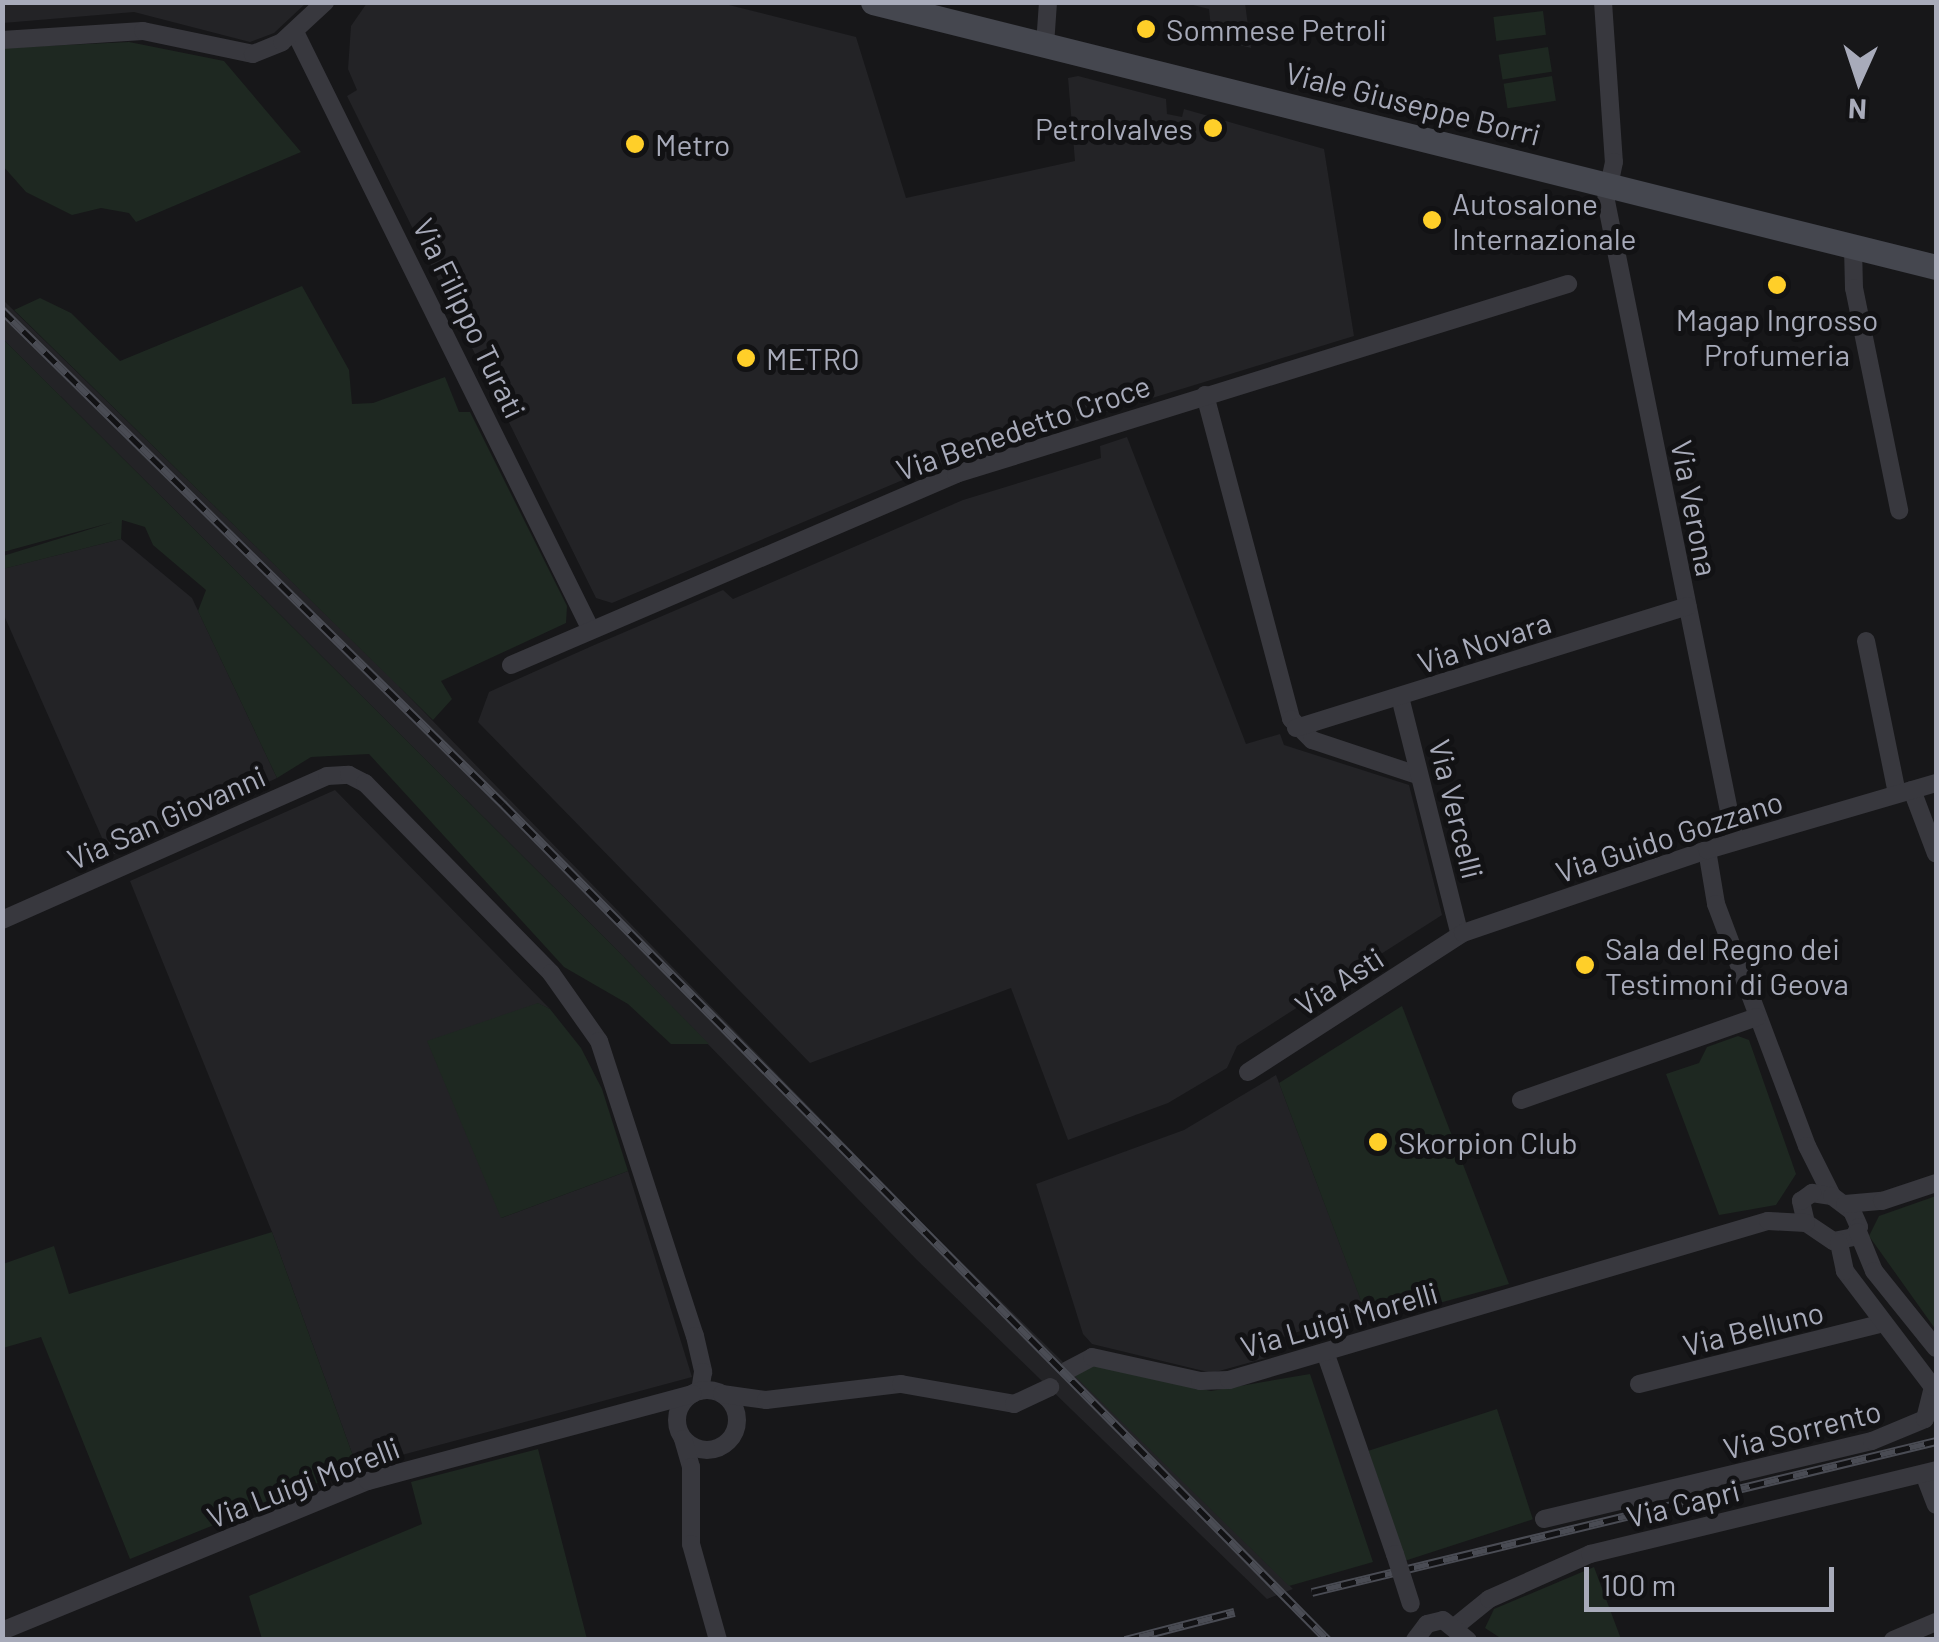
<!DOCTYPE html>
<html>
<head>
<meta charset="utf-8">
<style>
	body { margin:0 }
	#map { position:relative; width:1939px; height:1642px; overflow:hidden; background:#171719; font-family:Barlow,sans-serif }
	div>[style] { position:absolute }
	.built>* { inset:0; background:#232326 }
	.green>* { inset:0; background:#1e2821; transform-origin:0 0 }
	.street>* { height:18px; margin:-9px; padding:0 9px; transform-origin:9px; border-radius:9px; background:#38383e }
	.street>.ring { margin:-9px; padding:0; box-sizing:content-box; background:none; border:18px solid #38383e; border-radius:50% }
	.secondary>* { height:25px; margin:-12.5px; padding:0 12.5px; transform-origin:12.5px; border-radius:12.5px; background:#45474f }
	.rail>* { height:9px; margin-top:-4.5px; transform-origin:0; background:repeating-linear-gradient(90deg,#121214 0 15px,#4a4c54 0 30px); box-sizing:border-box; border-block:2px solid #4a4c54 }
	.street-bridge>* { height:18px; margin:-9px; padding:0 9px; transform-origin:9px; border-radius:9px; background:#38383e }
	.dots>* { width:28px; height:28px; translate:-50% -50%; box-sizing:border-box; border:5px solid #121214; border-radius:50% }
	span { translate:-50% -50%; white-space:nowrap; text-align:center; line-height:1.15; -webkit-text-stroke:10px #121214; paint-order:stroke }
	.poi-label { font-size:30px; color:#a8abba }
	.left { translate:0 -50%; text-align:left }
	.right { translate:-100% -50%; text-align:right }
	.street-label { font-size:30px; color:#a8abba }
	.frame { position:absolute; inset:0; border:5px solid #a8abba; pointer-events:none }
	.north { position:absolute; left:1809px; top:30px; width:100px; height:100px; -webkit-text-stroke:8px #121214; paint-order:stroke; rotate:183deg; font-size:28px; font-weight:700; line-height:40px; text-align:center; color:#a8abba }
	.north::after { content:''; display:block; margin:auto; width:35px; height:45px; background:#a8abba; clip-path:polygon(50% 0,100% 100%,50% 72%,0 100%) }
	.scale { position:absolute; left:1584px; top:1567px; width:250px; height:45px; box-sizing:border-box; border:5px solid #a8abba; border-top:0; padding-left:12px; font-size:30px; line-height:35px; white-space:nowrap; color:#a8abba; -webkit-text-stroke:8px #121214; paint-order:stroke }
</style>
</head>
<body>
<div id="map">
	<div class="built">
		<i style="clip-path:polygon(3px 2px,306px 2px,306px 3px,274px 33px,250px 42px,134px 12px,3px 23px)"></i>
		<i style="clip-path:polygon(367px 3px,721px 3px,856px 37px,906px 198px,1075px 161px,1068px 78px,1078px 76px,1166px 99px,1167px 114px,1182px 117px,1184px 109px,1324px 149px,1354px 336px,950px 460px,612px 603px,596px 598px,347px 96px,357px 90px,348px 69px,351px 26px)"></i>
		<i style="clip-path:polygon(1185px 3px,1245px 3px,1251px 48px,1212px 38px,1209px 9px)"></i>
		<i style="clip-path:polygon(2px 299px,390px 677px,925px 1226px,1293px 1589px,1267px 1599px,916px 1259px,612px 945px,3px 339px)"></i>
		<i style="clip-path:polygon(1127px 437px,1246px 744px,1280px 734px,1284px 745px,1409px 785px,1442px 915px,1237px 1046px,1227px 1068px,1168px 1103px,1068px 1140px,1011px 988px,810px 1063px,478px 722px,489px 692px,592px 646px,723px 590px,733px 599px,963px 500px,1101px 458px,1100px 446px)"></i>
		<i style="clip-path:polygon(121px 539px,192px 598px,277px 778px,110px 856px,3px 613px,2px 569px)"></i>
		<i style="clip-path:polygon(335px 790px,550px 1009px,537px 1003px,501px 1218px,628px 1171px,692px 1377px,357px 1467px,272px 1232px,130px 881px)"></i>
		<i style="clip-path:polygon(1276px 1075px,1364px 1308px,1262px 1345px,1266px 1358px,1212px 1373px,1092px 1344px,1083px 1334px,1036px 1184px,1184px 1130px)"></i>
	</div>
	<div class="green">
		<i style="left:1543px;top:11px;width:24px;height:50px;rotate:83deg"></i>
		<i style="clip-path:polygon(129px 42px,224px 61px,301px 152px,136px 222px,129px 213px,101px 208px,72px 215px,26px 192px,3px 166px,2px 48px)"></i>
		<i style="left:1548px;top:47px;width:25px;height:50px;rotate:81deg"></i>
		<i style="left:1552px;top:76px;width:25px;height:49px;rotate:81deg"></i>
		<i style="clip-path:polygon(302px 286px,349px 370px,352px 404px,373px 403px,445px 377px,459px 412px,470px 412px,567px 606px,566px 623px,441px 681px,452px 699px,433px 720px,14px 310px,40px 298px,71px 313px,120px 361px)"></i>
		<i style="clip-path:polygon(3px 339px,612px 945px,709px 1044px,671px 1044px,628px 1004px,564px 967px,369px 754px,311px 757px,277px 778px,198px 611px,206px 590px,153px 545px,145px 527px,122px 520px,121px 539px,3px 569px,3px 556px,113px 522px,3px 552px)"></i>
		<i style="clip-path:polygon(538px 1003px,550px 1009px,581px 1048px,602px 1089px,628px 1171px,501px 1218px,427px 1041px)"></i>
		<i style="clip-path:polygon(1402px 1006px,1509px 1284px,1369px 1322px,1279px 1083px)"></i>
		<i style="clip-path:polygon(1738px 1036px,1749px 1040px,1796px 1174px,1776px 1205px,1719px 1215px,1666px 1074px,1699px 1063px,1707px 1047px)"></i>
		<i style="clip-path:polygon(1936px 1196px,1936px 1330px,1869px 1236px,1879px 1216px)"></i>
		<i style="clip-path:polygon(272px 1232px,357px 1467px,130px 1559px,41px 1337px,3px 1348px,3px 1264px,54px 1246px,69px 1294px)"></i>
		<i style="clip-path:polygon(1093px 1363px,1211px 1391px,1310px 1374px,1373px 1562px,1289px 1586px,1073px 1374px)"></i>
		<i style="left:1497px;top:1409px;width:116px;height:135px;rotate:72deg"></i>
		<i style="clip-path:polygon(538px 1449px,587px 1639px,262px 1639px,249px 1596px,422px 1524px,411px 1482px)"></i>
		<i style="clip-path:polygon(1594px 1567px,1621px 1639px,1502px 1639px,1485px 1628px,1494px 1609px)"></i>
	</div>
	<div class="street">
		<i style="left:1603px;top:2px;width:160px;rotate:86.1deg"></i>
		<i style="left:1614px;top:162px;width:40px;rotate:102deg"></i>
		<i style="left:1606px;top:201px;width:653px;rotate:78.6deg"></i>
		<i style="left:295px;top:32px;width:667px;rotate:63.67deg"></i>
		<i style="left:2px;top:40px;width:141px;rotate:-3.7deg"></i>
		<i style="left:143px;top:31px;width:112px;rotate:11.8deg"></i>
		<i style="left:253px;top:54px;width:31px;rotate:-22deg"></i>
		<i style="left:282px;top:42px;width:59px;rotate:-42.9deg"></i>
		<i style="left:1045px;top:45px;width:43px;rotate:-86deg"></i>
		<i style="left:1853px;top:247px;width:41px;rotate:88.6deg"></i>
		<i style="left:1854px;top:288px;width:227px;rotate:78.5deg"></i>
		<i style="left:1205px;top:395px;width:335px;rotate:75.1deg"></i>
		<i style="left:1291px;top:719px;width:30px;rotate:45deg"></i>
		<i style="left:1312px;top:740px;width:111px;rotate:18.4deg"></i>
		<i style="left:1866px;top:641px;width:156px;rotate:78.5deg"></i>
		<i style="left:511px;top:665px;width:484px;rotate:-23.2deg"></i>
		<i style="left:956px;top:474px;width:641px;rotate:-17.25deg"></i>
		<i style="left:1400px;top:697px;width:245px;rotate:75.9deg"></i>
		<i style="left:1296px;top:728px;width:410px;rotate:-17.3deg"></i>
		<i style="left:1912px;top:790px;width:68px;rotate:69.4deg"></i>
		<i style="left:1707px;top:850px;width:55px;rotate:80.5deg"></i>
		<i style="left:1716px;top:904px;width:259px;rotate:69.4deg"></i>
		<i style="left:1807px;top:1146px;width:56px;rotate:63.4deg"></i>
		<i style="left:2px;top:920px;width:355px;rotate:-23.9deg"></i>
		<i style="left:327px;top:776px;width:22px;rotate:-3deg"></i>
		<i style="left:349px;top:775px;width:18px;rotate:27deg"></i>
		<i style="left:365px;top:783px;width:266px;rotate:45.6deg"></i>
		<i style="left:551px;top:973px;width:83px;rotate:54.8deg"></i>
		<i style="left:599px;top:1041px;width:310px;rotate:72deg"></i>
		<i style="left:695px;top:1336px;width:37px;rotate:77deg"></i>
		<i style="left:703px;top:1372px;width:19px;rotate:99deg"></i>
		<i style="left:1248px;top:1072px;width:256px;rotate:-32.9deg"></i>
		<i style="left:1463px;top:933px;width:258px;rotate:-18.8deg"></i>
		<i style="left:1707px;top:850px;width:239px;rotate:-16.3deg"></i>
		<i style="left:1521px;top:1100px;width:250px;rotate:-19.4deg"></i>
		<i style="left:1812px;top:1193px;width:20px;rotate:9deg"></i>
		<i style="left:1832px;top:1196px;width:25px;rotate:37deg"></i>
		<i style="left:1852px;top:1211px;width:17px;rotate:66deg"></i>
		<i style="left:1859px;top:1227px;width:11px;rotate:117deg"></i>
		<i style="left:1854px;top:1237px;width:21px;rotate:169deg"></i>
		<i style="left:1833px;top:1241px;width:32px;rotate:-146deg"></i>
		<i style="left:1806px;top:1223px;width:23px;rotate:-103deg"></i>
		<i style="left:1801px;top:1201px;width:14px;rotate:-36deg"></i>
		<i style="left:1845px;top:1204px;width:37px;rotate:-5deg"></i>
		<i style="left:1882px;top:1201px;width:57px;rotate:-18.4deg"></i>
		<i style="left:1858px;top:1232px;width:42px;rotate:67.7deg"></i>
		<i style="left:1874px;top:1271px;width:99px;rotate:51.2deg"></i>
		<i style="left:1325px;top:1352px;width:214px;rotate:70.9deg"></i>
		<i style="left:1068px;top:1370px;width:27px;rotate:-28deg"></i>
		<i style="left:1092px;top:1357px;width:111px;rotate:12.5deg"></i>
		<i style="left:1200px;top:1381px;width:29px;rotate:-2deg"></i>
		<i style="left:1229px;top:1380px;width:562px;rotate:-16.44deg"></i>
		<i style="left:1768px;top:1221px;width:38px;rotate:3deg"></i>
		<i style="left:1639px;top:1384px;width:248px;rotate:-14deg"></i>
		<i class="ring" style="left:677px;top:1390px;width:42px;height:42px"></i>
		<i style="left:722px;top:1394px;width:44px;rotate:7.8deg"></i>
		<i style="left:766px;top:1400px;width:136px;rotate:-6.8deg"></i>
		<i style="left:901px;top:1384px;width:115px;rotate:10deg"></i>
		<i style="left:1014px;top:1404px;width:40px;rotate:-25deg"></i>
		<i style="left:683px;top:1439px;width:29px;rotate:74deg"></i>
		<i style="left:691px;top:1467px;width:77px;rotate:90deg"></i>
		<i style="left:691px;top:1544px;width:100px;rotate:74.3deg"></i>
		<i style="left:1924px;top:1474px;width:33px;rotate:69deg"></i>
		<i style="left:1544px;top:1519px;width:337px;rotate:-13.4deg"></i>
		<i style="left:1872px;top:1441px;width:57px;rotate:-22.5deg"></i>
		<i style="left:1925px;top:1419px;width:33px;rotate:-76deg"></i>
		<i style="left:1933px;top:1387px;width:146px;rotate:-127.2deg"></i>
		<i style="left:1845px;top:1271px;width:29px;rotate:-102deg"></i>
		<i style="left:1457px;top:1625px;width:41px;rotate:-39.1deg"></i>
		<i style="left:1489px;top:1599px;width:111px;rotate:-24deg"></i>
		<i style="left:1590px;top:1554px;width:356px;rotate:-13.6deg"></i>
		<i style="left:2px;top:1631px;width:396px;rotate:-22.3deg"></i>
		<i style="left:368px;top:1481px;width:336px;rotate:-15deg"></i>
		<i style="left:1415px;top:1640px;width:20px;rotate:-53deg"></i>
		<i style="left:1427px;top:1624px;width:16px;rotate:-14deg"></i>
		<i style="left:1443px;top:1620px;width:32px;rotate:39deg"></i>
		<i style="left:1893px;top:1640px;width:47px;rotate:-22.7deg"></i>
	</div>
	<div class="secondary">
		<i style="left:873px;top:2px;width:1096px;rotate:14deg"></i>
	</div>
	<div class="rail">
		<i style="left:2px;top:310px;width:704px;rotate:44.6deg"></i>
		<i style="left:503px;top:804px;width:1175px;rotate:45.38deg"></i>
		<i style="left:1312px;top:1592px;width:642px;rotate:-13.6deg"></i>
		<i style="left:1125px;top:1640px;width:113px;rotate:-14.4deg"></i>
	</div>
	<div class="street-bridge">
		<i style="left:1395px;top:1554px;width:52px;rotate:72.3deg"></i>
	</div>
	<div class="dots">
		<i style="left:1146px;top:29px;background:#ffcf29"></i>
		<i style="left:1213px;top:128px;background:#ffcf29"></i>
		<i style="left:635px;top:144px;background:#ffcf29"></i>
		<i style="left:1432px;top:220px;background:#ffcf29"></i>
		<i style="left:1777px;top:285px;background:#ffcf29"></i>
		<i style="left:746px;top:358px;background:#ffcf29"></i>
		<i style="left:1585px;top:965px;background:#ffcf29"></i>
		<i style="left:1378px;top:1142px;background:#ffcf29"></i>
	</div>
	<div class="poi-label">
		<span class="left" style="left:1166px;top:29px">Sommese Petroli</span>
		<span class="right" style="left:1193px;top:128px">Petrolvalves</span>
		<span class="left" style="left:655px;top:144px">Metro</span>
		<span class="left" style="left:1452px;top:220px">Autosalone<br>Internazionale</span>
		<span style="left:1777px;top:336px">Magap Ingrosso<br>Profumeria</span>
		<span class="left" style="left:766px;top:358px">METRO</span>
		<span class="left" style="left:1605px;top:965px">Sala del Regno dei<br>Testimoni di Geova</span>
		<span class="left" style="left:1398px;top:1142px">Skorpion Club</span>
	</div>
	<div class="street-label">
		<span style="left:1413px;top:103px;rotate:14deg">Viale Giuseppe Borri</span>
		<span style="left:470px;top:318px;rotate:64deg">Via Filippo Turati</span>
		<span style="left:1023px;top:427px;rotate:-19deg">Via Benedetto Croce</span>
		<span style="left:1695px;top:508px;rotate:79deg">Via Verona</span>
		<span style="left:1484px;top:642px;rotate:-18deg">Via Novara</span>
		<span style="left:1457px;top:809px;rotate:76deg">Via Vercelli</span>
		<span style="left:166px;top:817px;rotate:-24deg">Via San Giovanni</span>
		<span style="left:1669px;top:836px;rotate:-18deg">Via Guido Gozzano</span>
		<span style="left:1339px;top:981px;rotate:-33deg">Via Asti</span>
		<span style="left:1339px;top:1319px;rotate:-16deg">Via Luigi Morelli</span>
		<span style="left:1753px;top:1328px;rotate:-14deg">Via Belluno</span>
		<span style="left:1802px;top:1429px;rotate:-14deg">Via Sorrento</span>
		<span style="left:303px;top:1482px;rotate:-21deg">Via Luigi Morelli</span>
		<span style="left:1683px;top:1503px;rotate:-14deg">Via Capri</span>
	</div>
	<div class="frame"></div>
	<div class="north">N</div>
	<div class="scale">100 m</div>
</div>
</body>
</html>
